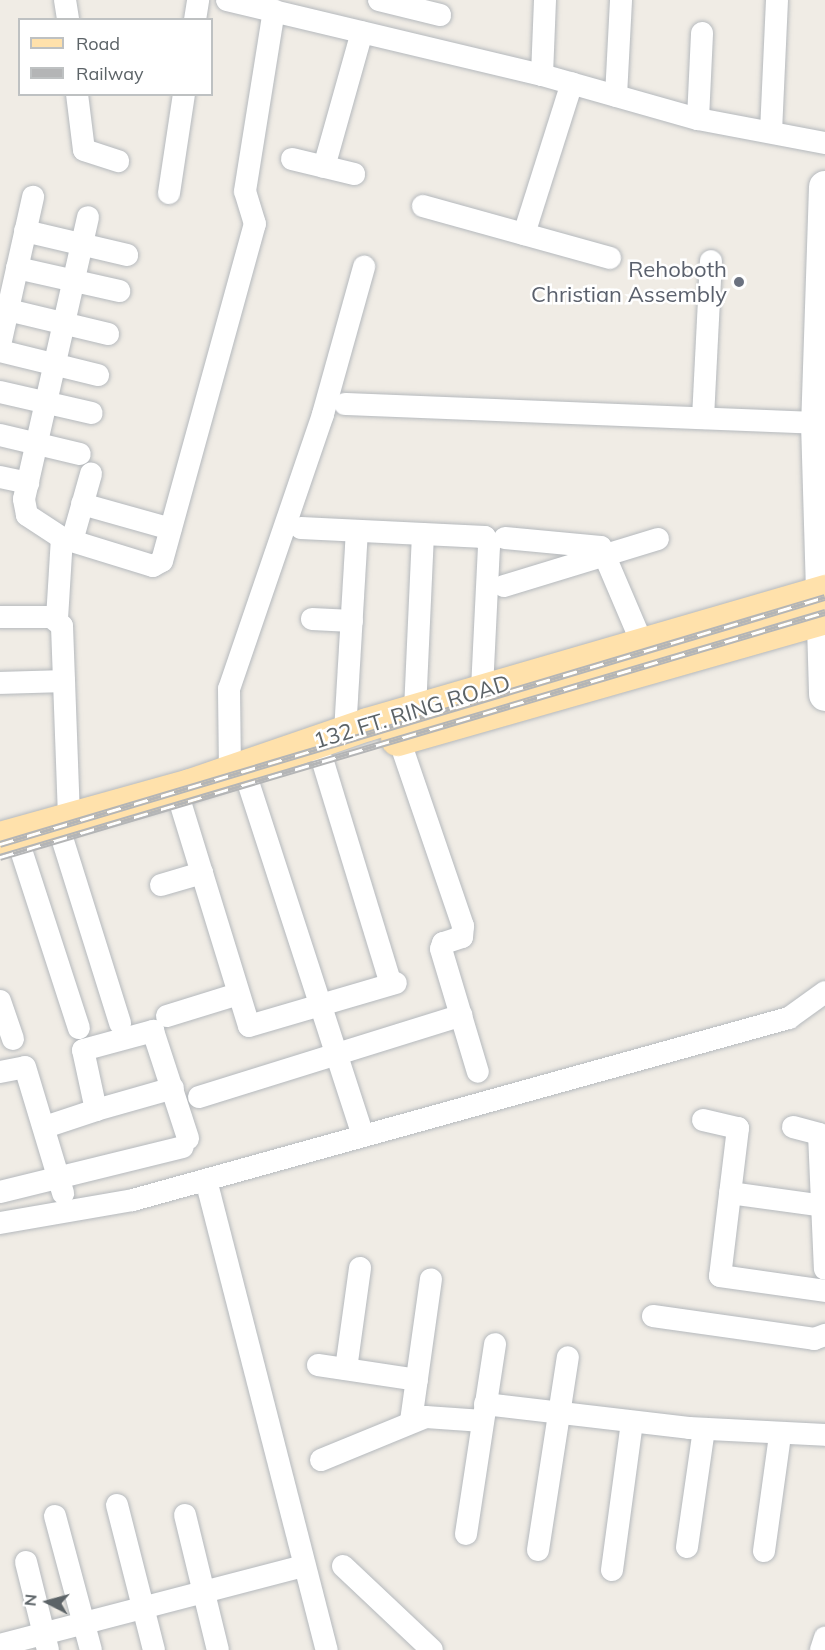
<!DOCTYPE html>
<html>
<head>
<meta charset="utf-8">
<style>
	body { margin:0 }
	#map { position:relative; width:825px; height:1650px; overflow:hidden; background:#f0ece5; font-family:Mulish,sans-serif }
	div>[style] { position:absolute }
	.roads { filter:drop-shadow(0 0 2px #b5b9bd) drop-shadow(0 0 2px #b5b9bd) }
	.street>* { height:22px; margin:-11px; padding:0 11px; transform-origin:11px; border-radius:11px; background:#fff }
	.secondary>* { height:32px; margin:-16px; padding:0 16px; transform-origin:16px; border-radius:16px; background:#fff }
	.primary>* { height:33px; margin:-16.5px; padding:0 16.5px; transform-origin:16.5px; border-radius:16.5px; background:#ffe1ab }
	.rail>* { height:7px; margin-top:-3.5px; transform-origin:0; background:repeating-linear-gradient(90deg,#fff 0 14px,#b4b5b6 0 28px); box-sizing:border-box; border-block:2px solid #b4b5b6 }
	.dots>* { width:16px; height:16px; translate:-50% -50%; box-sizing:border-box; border:3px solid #fff; border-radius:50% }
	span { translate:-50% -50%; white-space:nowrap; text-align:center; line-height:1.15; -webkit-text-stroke:5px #fff; paint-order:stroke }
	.worship-label { font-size:22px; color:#5b616d }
	.right { translate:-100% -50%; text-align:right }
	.street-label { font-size:22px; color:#5c6367 }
	.legend { position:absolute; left:18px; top:18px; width:195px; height:78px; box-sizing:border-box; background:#fff; border:2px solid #bec1c2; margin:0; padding:8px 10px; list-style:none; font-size:18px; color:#5c6367 }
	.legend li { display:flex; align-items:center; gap:12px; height:30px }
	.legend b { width:30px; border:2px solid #bec1c2 }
	.north { position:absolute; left:18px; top:1572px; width:60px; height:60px; -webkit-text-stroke:4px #fff; paint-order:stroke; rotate:276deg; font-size:16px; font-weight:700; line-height:24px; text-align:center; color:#5c6367 }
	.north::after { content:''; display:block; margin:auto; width:21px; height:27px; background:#5c6367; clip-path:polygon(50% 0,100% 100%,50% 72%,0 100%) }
</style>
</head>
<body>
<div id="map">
	<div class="roads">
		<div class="street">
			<i style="left:65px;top:0;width:20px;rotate:81deg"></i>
			<i style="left:227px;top:0;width:324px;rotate:13.4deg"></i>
			<i style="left:542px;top:75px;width:162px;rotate:15.8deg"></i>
			<i style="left:698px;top:119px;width:129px;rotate:10.7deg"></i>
			<i style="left:379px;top:0;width:63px;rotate:13.8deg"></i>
			<i style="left:195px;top:20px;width:20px;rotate:-81deg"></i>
			<i style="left:542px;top:75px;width:75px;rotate:-87.7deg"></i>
			<i style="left:77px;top:94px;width:56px;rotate:82.9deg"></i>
			<i style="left:84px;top:150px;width:36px;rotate:18deg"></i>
			<i style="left:616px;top:96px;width:96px;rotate:-87deg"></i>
			<i style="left:698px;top:119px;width:86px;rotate:-87.3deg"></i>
			<i style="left:771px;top:132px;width:132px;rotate:-87.4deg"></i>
			<i style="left:292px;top:159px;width:64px;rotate:13.6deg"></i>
			<i style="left:324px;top:167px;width:140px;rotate:-74.3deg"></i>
			<i style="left:169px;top:193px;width:100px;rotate:-81.4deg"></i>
			<i style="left:423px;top:206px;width:194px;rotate:15.5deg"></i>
			<i style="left:25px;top:231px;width:105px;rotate:13.2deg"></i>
			<i style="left:524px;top:234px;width:158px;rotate:-72.4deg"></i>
			<i style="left:17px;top:268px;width:105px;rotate:12.7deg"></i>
			<i style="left:8px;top:310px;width:103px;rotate:13.5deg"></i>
			<i style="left:0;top:345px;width:152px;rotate:-77.4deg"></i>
			<i style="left:0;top:351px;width:101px;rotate:13.8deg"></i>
			<i style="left:0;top:392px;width:94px;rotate:12.9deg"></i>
			<i style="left:345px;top:404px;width:472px;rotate:2.3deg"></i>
			<i style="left:703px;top:418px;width:157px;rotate:-87.1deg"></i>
			<i style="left:0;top:435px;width:82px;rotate:13.4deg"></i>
			<i style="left:0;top:477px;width:29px;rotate:12deg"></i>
			<i style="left:82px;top:504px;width:92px;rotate:15.7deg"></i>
			<i style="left:301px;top:528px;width:184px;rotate:2.8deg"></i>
			<i style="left:485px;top:537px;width:10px;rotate:66deg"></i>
			<i style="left:489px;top:546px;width:144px;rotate:92.8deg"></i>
			<i style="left:62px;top:538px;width:95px;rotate:17.1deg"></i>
			<i style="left:153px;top:566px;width:10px;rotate:-29deg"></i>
			<i style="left:162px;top:561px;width:350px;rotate:-74.6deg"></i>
			<i style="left:255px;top:224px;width:34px;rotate:-107deg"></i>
			<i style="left:245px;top:191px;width:183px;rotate:-80.9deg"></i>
			<i style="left:505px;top:538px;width:96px;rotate:5.4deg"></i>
			<i style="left:601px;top:547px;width:104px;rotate:66.9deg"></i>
			<i style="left:72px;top:541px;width:70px;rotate:-74.2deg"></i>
			<i style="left:504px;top:586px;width:161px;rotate:-17deg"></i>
			<i style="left:0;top:617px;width:51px"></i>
			<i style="left:51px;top:617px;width:14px;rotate:39deg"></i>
			<i style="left:62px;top:626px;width:191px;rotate:87.9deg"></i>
			<i style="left:57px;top:619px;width:81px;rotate:-86.5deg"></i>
			<i style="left:62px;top:538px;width:42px;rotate:-146.7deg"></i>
			<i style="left:27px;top:515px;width:16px;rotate:-101deg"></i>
			<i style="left:24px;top:499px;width:289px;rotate:-77.2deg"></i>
			<i style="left:312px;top:619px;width:40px;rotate:2.9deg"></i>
			<i style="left:0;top:683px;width:64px;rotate:-1.8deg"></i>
			<i style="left:415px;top:710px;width:176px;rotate:-87.4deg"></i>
			<i style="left:345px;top:732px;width:201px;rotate:-86.6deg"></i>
			<i style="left:399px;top:739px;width:198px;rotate:71.1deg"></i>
			<i style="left:463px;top:926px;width:11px;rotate:95deg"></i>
			<i style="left:462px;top:937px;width:20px;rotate:162deg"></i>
			<i style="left:443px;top:943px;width:6px;rotate:108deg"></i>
			<i style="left:441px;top:949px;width:128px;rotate:73.3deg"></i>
			<i style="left:323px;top:762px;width:232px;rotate:73deg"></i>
			<i style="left:230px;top:772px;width:83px;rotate:-90.7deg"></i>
			<i style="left:229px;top:689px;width:291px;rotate:-71.1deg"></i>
			<i style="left:323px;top:414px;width:153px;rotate:-74.4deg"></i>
			<i style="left:249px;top:785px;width:369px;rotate:72deg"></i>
			<i style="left:181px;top:805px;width:231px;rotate:72.9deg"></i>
			<i style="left:249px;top:1026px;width:153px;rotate:-16.3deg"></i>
			<i style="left:63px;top:841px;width:191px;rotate:72.6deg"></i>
			<i style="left:22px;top:853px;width:184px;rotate:72deg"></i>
			<i style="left:161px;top:885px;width:43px;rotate:-16.3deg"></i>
			<i style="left:0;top:1001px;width:40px;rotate:71.1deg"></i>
			<i style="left:167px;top:1016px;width:74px;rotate:-17.2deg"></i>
			<i style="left:0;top:1072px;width:25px;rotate:-11deg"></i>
			<i style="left:25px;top:1067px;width:132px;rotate:73.2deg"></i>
			<i style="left:199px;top:1097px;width:275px;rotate:-17.3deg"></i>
			<i style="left:96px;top:1110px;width:80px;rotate:-15.9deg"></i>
			<i style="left:703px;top:1120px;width:36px;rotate:13deg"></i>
			<i style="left:738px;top:1128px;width:149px;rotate:96.9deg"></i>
			<i style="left:720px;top:1276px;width:106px;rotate:8.1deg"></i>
			<i style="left:45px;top:1127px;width:54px;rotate:-18.4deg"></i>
			<i style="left:96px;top:1110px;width:61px;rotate:-102.2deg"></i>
			<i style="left:83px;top:1050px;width:73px;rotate:-15.2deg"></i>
			<i style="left:153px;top:1031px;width:113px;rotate:71.9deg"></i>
			<i style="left:793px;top:1127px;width:27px;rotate:15deg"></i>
			<i style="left:819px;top:1134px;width:135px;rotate:87.5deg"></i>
			<i style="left:206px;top:1180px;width:485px;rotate:75.6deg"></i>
			<i style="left:0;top:1192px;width:188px;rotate:-13.8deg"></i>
			<i style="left:730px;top:1193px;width:96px;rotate:7.8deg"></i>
			<i style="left:0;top:1223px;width:135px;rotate:-9.8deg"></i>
			<i style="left:133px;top:1200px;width:681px;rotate:-15.51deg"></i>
			<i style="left:789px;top:1018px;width:44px;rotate:-35.8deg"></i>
			<i style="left:653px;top:1316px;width:163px;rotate:8.1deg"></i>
			<i style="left:814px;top:1339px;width:12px;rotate:-20deg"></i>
			<i style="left:318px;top:1365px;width:100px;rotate:8.6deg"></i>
			<i style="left:346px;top:1369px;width:102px;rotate:-82.1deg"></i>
			<i style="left:485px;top:1404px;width:205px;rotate:6.7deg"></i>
			<i style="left:689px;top:1428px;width:136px;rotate:2.9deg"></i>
			<i style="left:411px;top:1421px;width:143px;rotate:-82deg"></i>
			<i style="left:321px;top:1460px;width:113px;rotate:-22.3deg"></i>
			<i style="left:426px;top:1417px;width:57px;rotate:4deg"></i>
			<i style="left:117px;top:1505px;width:150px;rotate:75.7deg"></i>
			<i style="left:185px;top:1515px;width:139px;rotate:76.3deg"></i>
			<i style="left:55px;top:1516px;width:139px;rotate:75deg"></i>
			<i style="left:466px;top:1534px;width:192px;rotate:-81.3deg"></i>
			<i style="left:687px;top:1547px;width:119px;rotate:-81.8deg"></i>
			<i style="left:538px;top:1550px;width:195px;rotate:-81.2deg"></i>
			<i style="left:764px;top:1551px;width:117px;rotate:-82.1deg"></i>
			<i style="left:26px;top:1562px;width:91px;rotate:76deg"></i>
			<i style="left:343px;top:1566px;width:122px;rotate:43.3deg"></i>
			<i style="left:612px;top:1570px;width:149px;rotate:-82.3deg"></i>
			<i style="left:0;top:1645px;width:313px;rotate:-14.6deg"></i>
			<i style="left:821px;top:1650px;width:13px;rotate:-72deg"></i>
		</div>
		<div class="secondary">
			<i style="left:825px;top:187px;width:236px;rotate:91.9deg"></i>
			<i style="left:817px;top:423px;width:272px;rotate:88.3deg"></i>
		</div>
		<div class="primary">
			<i style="left:397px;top:739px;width:445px;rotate:-15.9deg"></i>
			<i style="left:0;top:838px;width:197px;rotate:-15.6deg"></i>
			<i style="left:190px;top:785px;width:187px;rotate:-19deg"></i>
			<i style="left:367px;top:724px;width:477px;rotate:-16.2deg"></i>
		</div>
	</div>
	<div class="rail">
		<i style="left:0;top:844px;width:861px;rotate:-16.67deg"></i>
		<i style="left:0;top:857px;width:861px;rotate:-16.54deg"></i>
	</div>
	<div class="dots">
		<i style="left:739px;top:282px;background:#6b7280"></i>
	</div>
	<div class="worship-label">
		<span class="right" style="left:727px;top:282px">Rehoboth<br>Christian Assembly</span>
	</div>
	<div class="street-label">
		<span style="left:412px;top:712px;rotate:-17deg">132 FT. RING ROAD</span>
	</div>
	<ul class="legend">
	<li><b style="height:8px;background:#ffe1ab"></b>Road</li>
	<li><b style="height:8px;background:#b4b5b6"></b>Railway</li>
	</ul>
	<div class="north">N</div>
</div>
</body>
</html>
